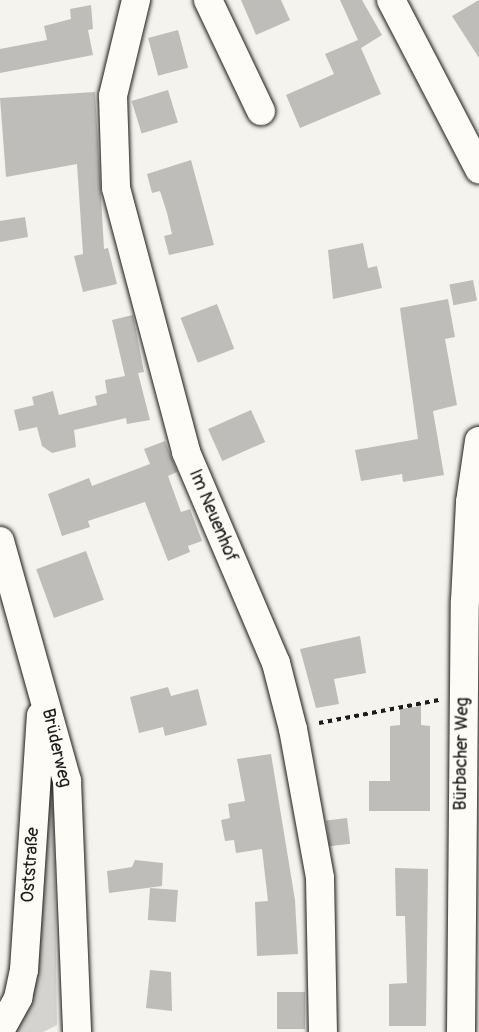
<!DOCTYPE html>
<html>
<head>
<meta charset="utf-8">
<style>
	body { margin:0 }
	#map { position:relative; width:479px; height:1032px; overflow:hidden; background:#f4f3ee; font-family:Pangolin,sans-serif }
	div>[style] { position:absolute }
	.green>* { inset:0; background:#d4d3cf }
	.building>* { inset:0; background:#bebdba; transform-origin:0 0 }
	.path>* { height:4px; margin-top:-2px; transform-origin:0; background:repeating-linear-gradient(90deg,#1c1c1c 0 4.5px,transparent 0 9px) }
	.roads { filter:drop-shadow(0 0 2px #1c1c1c) drop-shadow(0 0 2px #1c1c1c) }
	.minor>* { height:28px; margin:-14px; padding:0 14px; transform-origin:14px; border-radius:14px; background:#fdfcf7 }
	span { translate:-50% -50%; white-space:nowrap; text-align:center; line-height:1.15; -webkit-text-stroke:4.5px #fdfcf7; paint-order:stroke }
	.street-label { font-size:18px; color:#1c1c1c }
</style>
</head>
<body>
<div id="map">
	<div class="green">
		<i style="clip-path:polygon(47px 783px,54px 814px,57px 1025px,43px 1032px,14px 1032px)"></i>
	</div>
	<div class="building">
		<i style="clip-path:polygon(241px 0,281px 0,290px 20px,256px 35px)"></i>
		<i style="clip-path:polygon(340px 0,362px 0,382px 35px,361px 48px,381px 94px,300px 128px,286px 95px,334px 74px,325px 54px,358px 40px)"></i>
		<i style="clip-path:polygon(479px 0,479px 58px,452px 16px)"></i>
		<i style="clip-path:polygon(91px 5px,93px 29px,88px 30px,93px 55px,0 73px,0 49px,47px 40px,44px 26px,71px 19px,70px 9px)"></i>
		<i style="left:178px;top:30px;width:39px;height:31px;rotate:75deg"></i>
		<i style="left:168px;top:90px;width:34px;height:38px;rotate:73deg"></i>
		<i style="clip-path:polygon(95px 92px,104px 249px,108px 248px,117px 284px,83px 292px,74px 256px,83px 254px,77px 164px,6px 177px,0 98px)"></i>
		<i style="clip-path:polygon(191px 160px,214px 245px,169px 255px,164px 236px,172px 234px,167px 213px,160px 191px,152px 193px,147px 174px)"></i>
		<i style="clip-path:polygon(25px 217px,28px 237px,0 242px,0 221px)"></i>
		<i style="clip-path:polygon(363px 243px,368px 268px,377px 266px,382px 288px,333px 299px,328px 250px)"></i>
		<i style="left:473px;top:280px;width:21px;height:24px;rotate:79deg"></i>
		<i style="clip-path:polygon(448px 299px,455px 337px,445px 339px,457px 405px,433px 411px,444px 475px,403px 482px,402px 474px,361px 481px,355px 450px,418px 439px,400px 308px)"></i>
		<i style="left:217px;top:304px;width:48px;height:39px;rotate:69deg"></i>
		<i style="clip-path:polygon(133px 315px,144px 372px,138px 373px,150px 420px,127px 424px,126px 418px,74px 430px,76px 447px,52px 453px,42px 446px,37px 427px,19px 431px,14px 410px,34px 405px,32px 397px,53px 391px,59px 415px,97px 405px,95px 396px,107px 393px,105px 380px,125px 376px,112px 320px)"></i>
		<i style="left:251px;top:410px;width:35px;height:47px;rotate:66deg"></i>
		<i style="clip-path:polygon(165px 441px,177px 472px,168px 476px,181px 512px,190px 509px,202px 541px,188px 546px,190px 552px,168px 561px,145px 502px,88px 521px,90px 527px,62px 536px,48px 494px,89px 478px,92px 486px,150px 464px,144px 449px)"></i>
		<i style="left:86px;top:551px;width:52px;height:53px;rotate:70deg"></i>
		<i style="clip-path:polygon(360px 636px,366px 673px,334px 679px,339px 704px,316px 708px,300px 649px)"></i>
		<i style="clip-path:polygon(168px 687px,171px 696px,198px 689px,207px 725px,165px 736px,163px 727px,139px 733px,130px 697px)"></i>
		<i style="clip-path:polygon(421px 706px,421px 725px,430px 726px,430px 811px,369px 811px,369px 781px,390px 781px,390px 726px,400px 725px,400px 709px)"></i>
		<i style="clip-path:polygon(271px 754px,295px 900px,298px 954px,257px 956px,255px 902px,268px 901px,262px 849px,236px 853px,234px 840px,225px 841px,221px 820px,230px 818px,228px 804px,245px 801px,237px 759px)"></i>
		<i style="left:347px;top:818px;width:26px;height:21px;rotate:83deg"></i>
		<i style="clip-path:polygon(135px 860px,163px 863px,162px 886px,109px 893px,107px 871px,132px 867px)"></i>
		<i style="clip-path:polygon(395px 868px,428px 869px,426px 1026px,389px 1026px,389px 984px,407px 983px,405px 916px,396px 916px)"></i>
		<i style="left:150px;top:888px;width:28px;height:32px;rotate:4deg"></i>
		<i style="clip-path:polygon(150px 970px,171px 972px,172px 1011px,146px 1008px)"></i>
		<i style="left:277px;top:992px;width:28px;height:37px"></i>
	</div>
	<div class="path">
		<i style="left:319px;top:723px;width:122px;rotate:-10.9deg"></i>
	</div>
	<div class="roads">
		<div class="minor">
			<i style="left:136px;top:0;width:99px;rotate:103.5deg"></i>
			<i style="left:113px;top:96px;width:92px;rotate:88.1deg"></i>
			<i style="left:116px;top:188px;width:273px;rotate:75.1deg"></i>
			<i style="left:186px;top:452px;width:229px;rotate:66.9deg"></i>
			<i style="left:276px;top:663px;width:68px;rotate:75.6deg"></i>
			<i style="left:293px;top:729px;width:151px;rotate:79.7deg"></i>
			<i style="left:320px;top:878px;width:154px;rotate:88.9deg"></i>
			<i style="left:208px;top:0;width:123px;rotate:64.5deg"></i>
			<i style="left:391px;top:0;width:191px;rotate:62.5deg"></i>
			<i style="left:0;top:541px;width:249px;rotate:74.4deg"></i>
			<i style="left:67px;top:781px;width:251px;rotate:87.7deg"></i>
			<i style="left:0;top:1031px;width:38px;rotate:-61deg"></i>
			<i style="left:18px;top:998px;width:29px;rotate:-78deg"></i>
			<i style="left:24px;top:970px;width:255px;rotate:-86.2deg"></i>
			<i style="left:461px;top:1032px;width:431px;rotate:-89.5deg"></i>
			<i style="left:465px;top:601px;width:99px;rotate:-87.1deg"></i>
			<i style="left:470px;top:502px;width:62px;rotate:-81.6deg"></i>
		</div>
	</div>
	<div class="street-label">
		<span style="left:213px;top:516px;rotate:67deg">Im Neuenhof</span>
		<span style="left:56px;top:748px;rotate:77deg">Brüderweg</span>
		<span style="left:462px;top:754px;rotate:-89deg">Bürbacher Weg</span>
		<span style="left:31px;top:865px;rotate:-86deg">Oststraße</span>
	</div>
</div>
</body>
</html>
